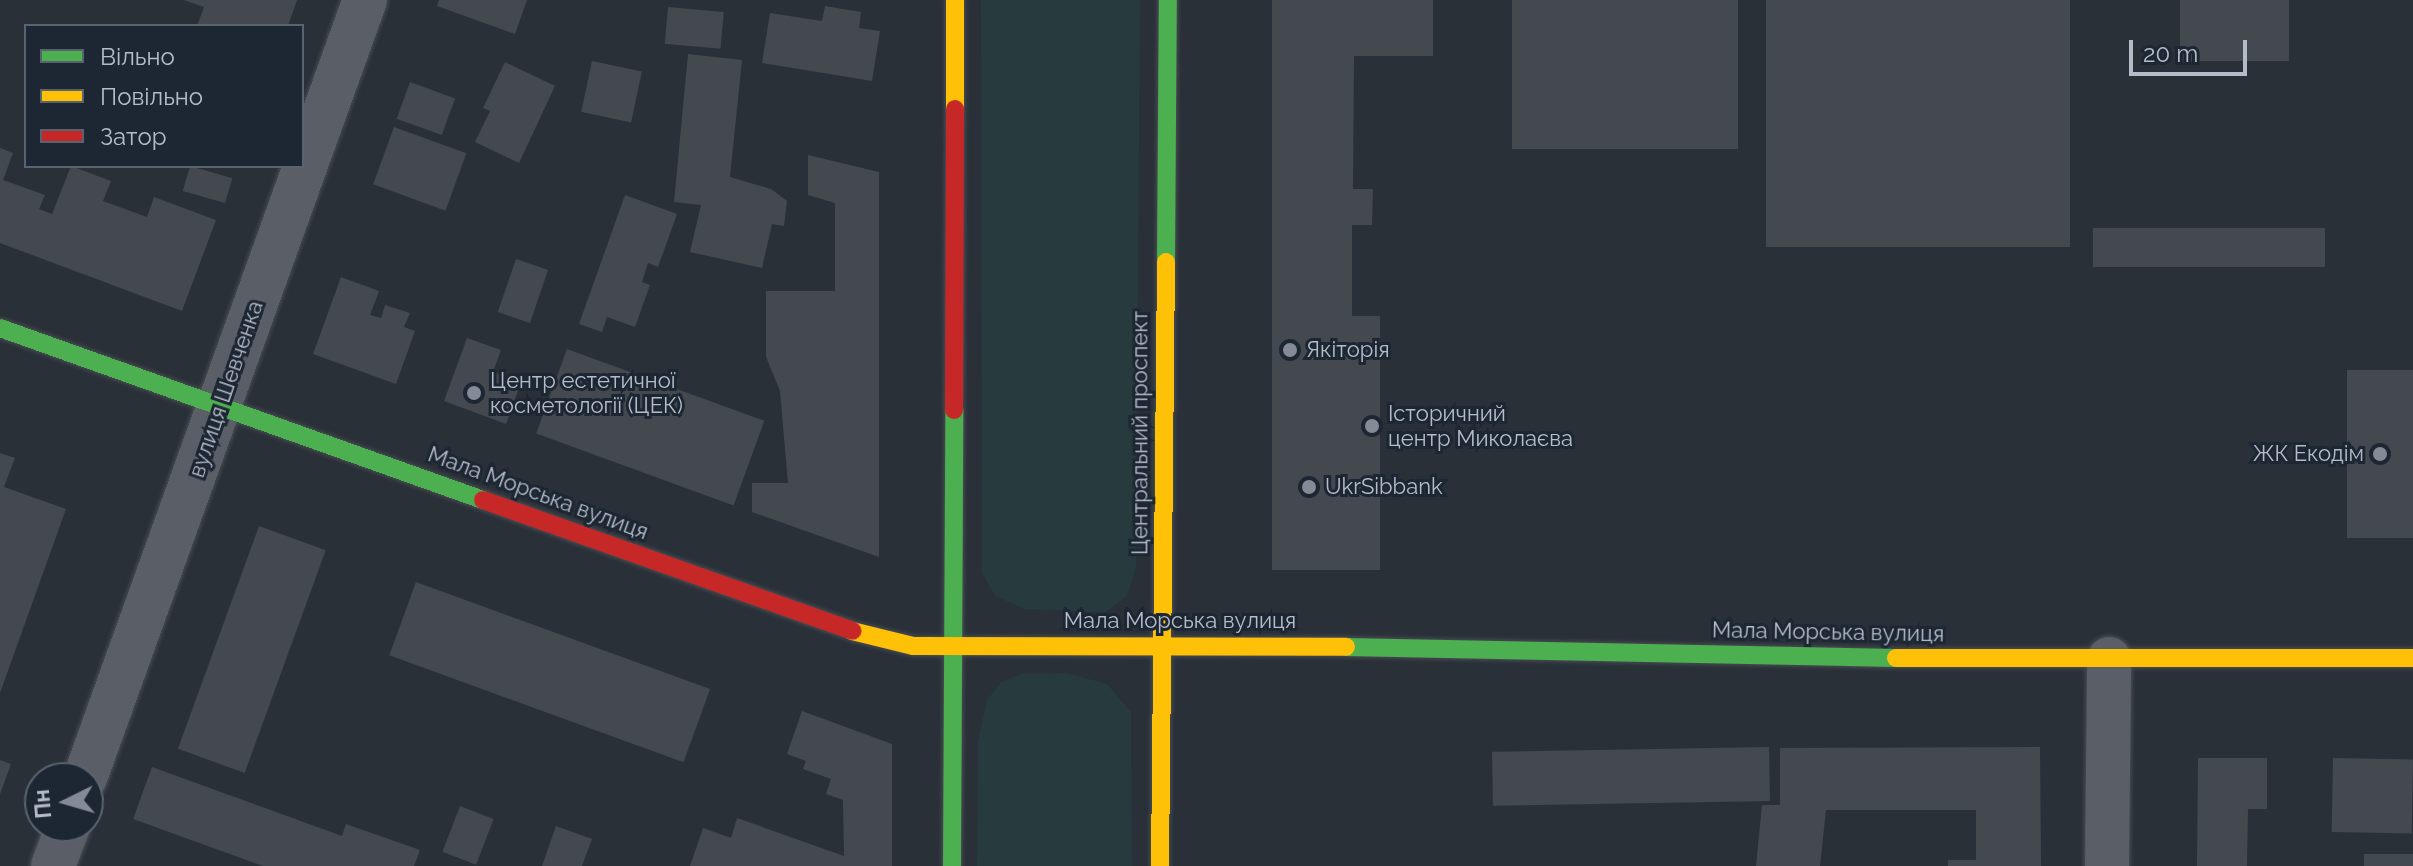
<!DOCTYPE html>
<html>
<head>
<meta charset="utf-8">
<style>
	body { margin:0 }
	#map { position:relative; width:2413px; height:866px; overflow:hidden; background:#2a3038; font-family:Raleway,sans-serif }
	div>[style] { position:absolute }
	.green>* { inset:0; background:#273a3e }
	.building>* { inset:0; background:#444950; transform-origin:0 0 }
	.roads { filter:drop-shadow(0 0 2px #484c53) drop-shadow(0 0 2px #484c53) }
	.street>* { height:44px; margin:-22px; padding:0 22px; transform-origin:22px; border-radius:22px; background:#5a5e66 }
	.fast>* { height:18px; margin:-9px; padding:0 9px; transform-origin:9px; border-radius:9px; background:#4caf50 }
	.slow>* { height:18px; margin:-9px; padding:0 9px; transform-origin:9px; border-radius:9px; background:#ffc107 }
	.jam>* { height:18px; margin:-9px; padding:0 9px; transform-origin:9px; border-radius:9px; background:#c62828 }
	.dots>* { width:22px; height:22px; translate:-50% -50%; box-sizing:border-box; border:4px solid #1d2633; border-radius:50% }
	span { translate:-50% -50%; white-space:nowrap; text-align:center; line-height:1.15; -webkit-text-stroke:6px #1d2633; paint-order:stroke }
	.poi-label { font-size:22px; color:#b4bcc9 }
	.left { translate:0 -50%; text-align:left }
	.right { translate:-100% -50%; text-align:right }
	.street-label { font-size:22px; color:#b4bcc9 }
	.legend { position:absolute; left:24px; top:24px; width:280px; height:144px; box-sizing:border-box; background:#1d2633; border:2px solid #59626f; margin:0; padding:10px 14px; list-style:none; font-size:24px; color:#b4bcc9 }
	.legend li { display:flex; align-items:center; gap:16px; height:40px }
	.legend b { width:40px; border:2px solid #59626f }
	.north { position:absolute; left:24px; top:762px; width:80px; height:80px; box-sizing:border-box; background:#1d2633; border:2px solid #59626f; border-radius:50%; rotate:265deg; font-size:22px; font-weight:700; line-height:32px; text-align:center; color:#b4bcc9 }
	.north::after { content:''; display:block; margin:auto; width:28px; height:36px; background:#848b96; clip-path:polygon(50% 0,100% 100%,50% 72%,0 100%) }
	.scale { position:absolute; left:2129px; top:40px; width:118px; height:36px; box-sizing:border-box; border:4px solid #b4bcc9; border-top:0; padding-left:10px; font-size:24px; line-height:28px; white-space:nowrap; color:#b4bcc9; -webkit-text-stroke:6px #1d2633; paint-order:stroke }
</style>
</head>
<body>
<div id="map">
	<div class="green">
		<i style="clip-path:polygon(981px 0,1140px 0,1136px 567px,1127px 596px,1105px 612px,1024px 609px,995px 596px,982px 573px)"></i>
		<i style="clip-path:polygon(1067px 673px,1107px 684px,1131px 712px,1132px 866px,977px 866px,978px 741px,987px 700px,1001px 682px,1021px 674px)"></i>
	</div>
	<div class="building">
		<i style="clip-path:polygon(184px 0,297px 0,288px 26px,197px 26px,204px 7px)"></i>
		<i style="clip-path:polygon(439px 0,527px 0,515px 34px,437px 6px)"></i>
		<i style="clip-path:polygon(1272px 0,1433px 0,1433px 56px,1354px 56px,1353px 189px,1373px 189px,1372px 225px,1352px 225px,1352px 316px,1380px 316px,1380px 570px,1272px 570px)"></i>
		<i style="left:1512px;top:0;width:226px;height:149px"></i>
		<i style="left:1766px;top:0;width:304px;height:247px"></i>
		<i style="left:2180px;top:0;width:109px;height:61px"></i>
		<i style="clip-path:polygon(825px 6px,861px 12px,859px 28px,880px 31px,872px 81px,762px 63px,770px 13px,822px 21px)"></i>
		<i style="left:668px;top:7px;width:56px;height:37px;rotate:5deg"></i>
		<i style="clip-path:polygon(688px 54px,742px 60px,730px 177px,771px 189px,787px 201px,784px 226px,772px 224px,762px 268px,690px 252px,701px 205px,674px 202px)"></i>
		<i style="left:592px;top:61px;width:51px;height:52px;rotate:12deg"></i>
		<i style="clip-path:polygon(505px 62px,555px 86px,519px 163px,475px 142px,490px 111px,483px 108px)"></i>
		<i style="left:410px;top:82px;width:48px;height:39px;rotate:20deg"></i>
		<i style="left:394px;top:127px;width:77px;height:61px;rotate:20deg"></i>
		<i style="clip-path:polygon(0 148px,13px 153px,3px 180px,45px 195px,39px 209px,52px 214px,71px 166px,111px 181px,103px 201px,147px 217px,154px 197px,216px 220px,182px 311px,0 243px)"></i>
		<i style="clip-path:polygon(808px 155px,879px 172px,879px 557px,752px 512px,752px 483px,788px 483px,780px 391px,766px 357px,766px 291px,835px 291px,835px 203px,808px 195px)"></i>
		<i style="left:190px;top:166px;width:44px;height:26px;rotate:16deg"></i>
		<i style="clip-path:polygon(625px 195px,677px 214px,658px 267px,648px 263px,642px 282px,650px 285px,635px 327px,607px 317px,602px 332px,579px 324px)"></i>
		<i style="left:2093px;top:228px;width:232px;height:39px"></i>
		<i style="left:516px;top:259px;width:34px;height:56px;rotate:19deg"></i>
		<i style="clip-path:polygon(341px 277px,379px 291px,370px 315px,381px 318px,385px 305px,410px 313px,404px 327px,415px 331px,396px 384px,313px 354px)"></i>
		<i style="clip-path:polygon(467px 338px,501px 350px,493px 372px,521px 382px,506px 424px,444px 401px)"></i>
		<i style="left:567px;top:349px;width:210px;height:90px;rotate:20deg"></i>
		<i style="left:2347px;top:370px;width:66px;height:168px"></i>
		<i style="clip-path:polygon(0 453px,15px 458px,4px 487px,66px 509px,0 693px)"></i>
		<i style="left:259px;top:526px;width:71px;height:237px;rotate:20deg"></i>
		<i style="left:416px;top:582px;width:313px;height:78px;rotate:20deg"></i>
		<i style="clip-path:polygon(802px 711px,892px 744px,892px 866px,690px 866px,703px 828px,731px 838px,737px 818px,844px 856px,843px 800px,826px 794px,831px 779px,803px 769px,806px 761px,787px 754px)"></i>
		<i style="left:1769px;top:747px;width:54px;height:277px;rotate:89deg"></i>
		<i style="clip-path:polygon(2040px 747px,2041px 866px,1948px 866px,1948px 860px,1976px 860px,1976px 810px,1826px 810px,1820px 866px,1756px 866px,1762px 805px,1780px 805px,1780px 748px)"></i>
		<i style="clip-path:polygon(2198px 758px,2267px 758px,2267px 809px,2248px 809px,2247px 866px,2197px 866px)"></i>
		<i style="left:2333px;top:758px;width:80px;height:74px;rotate:1deg"></i>
		<i style="clip-path:polygon(0 760px,11px 764px,0 794px)"></i>
		<i style="clip-path:polygon(152px 767px,342px 836px,346px 824px,420px 850px,414px 866px,263px 866px,133px 819px)"></i>
		<i style="left:460px;top:806px;width:36px;height:49px;rotate:21deg"></i>
		<i style="clip-path:polygon(556px 826px,592px 839px,582px 866px,542px 866px)"></i>
		<i style="left:2364px;top:854px;width:49px;height:12px"></i>
	</div>
	<div class="roads">
		<div class="street">
			<i style="left:85px;top:778px;width:827px;rotate:-70.21deg"></i>
			<i style="left:53px;top:866px;width:43px;rotate:-69.4deg"></i>
			<i style="left:2107px;top:866px;width:207px;rotate:-89.4deg"></i>
		</div>
		<div class="fast">
			<i style="left:1166px;top:262px;width:262px;rotate:-89.6deg"></i>
			<i style="left:0;top:328px;width:513px;rotate:19.6deg"></i>
			<i style="left:1346px;top:647px;width:550px;rotate:1.15deg"></i>
			<i style="left:952px;top:866px;width:456px;rotate:-89.7deg"></i>
		</div>
		<div class="slow">
			<i style="left:955px;top:109px;width:109px;rotate:-90deg"></i>
			<i style="left:852px;top:631px;width:63px;rotate:13.8deg"></i>
			<i style="left:913px;top:646px;width:433px;rotate:0.1deg"></i>
			<i style="left:1896px;top:658px;width:517px"></i>
			<i style="left:1160px;top:866px;width:604px;rotate:-89.43deg"></i>
		</div>
		<div class="jam">
			<i style="left:954px;top:410px;width:301px;rotate:-89.8deg"></i>
			<i style="left:483px;top:500px;width:392px;rotate:19.5deg"></i>
		</div>
	</div>
	<div class="dots">
		<i style="left:1290px;top:350px;background:#848b96"></i>
		<i style="left:474px;top:393px;background:#848b96"></i>
		<i style="left:1372px;top:426px;background:#848b96"></i>
		<i style="left:2380px;top:454px;background:#848b96"></i>
		<i style="left:1309px;top:487px;background:#848b96"></i>
	</div>
	<div class="poi-label">
		<span class="left" style="left:1306px;top:350px">Якіторія</span>
		<span class="left" style="left:490px;top:393px">Центр естетичної<br>косметології (ЦЕК)</span>
		<span class="left" style="left:1388px;top:426px">Історичний<br>центр Миколаєва</span>
		<span class="right" style="left:2364px;top:454px">ЖК Екодім</span>
		<span class="left" style="left:1325px;top:487px">UkrSibbank</span>
	</div>
	<div class="street-label">
		<span style="left:226px;top:389px;rotate:-71deg">вулиця Шевченка</span>
		<span style="left:1140px;top:433px;rotate:-90deg">Центральний проспект</span>
		<span style="left:538px;top:493px;rotate:20deg">Мала Морська вулиця</span>
		<span style="left:1180px;top:621px">Мала Морська вулиця</span>
		<span style="left:1828px;top:632px;rotate:1deg">Мала Морська вулиця</span>
	</div>
	<ul class="legend">
	<li><b style="height:10px;background:#4caf50"></b>Вільно</li>
	<li><b style="height:10px;background:#ffc107"></b>Повільно</li>
	<li><b style="height:10px;background:#c62828"></b>Затор</li>
	</ul>
	<div class="north">Пн</div>
	<div class="scale">20 m</div>
</div>
</body>
</html>
